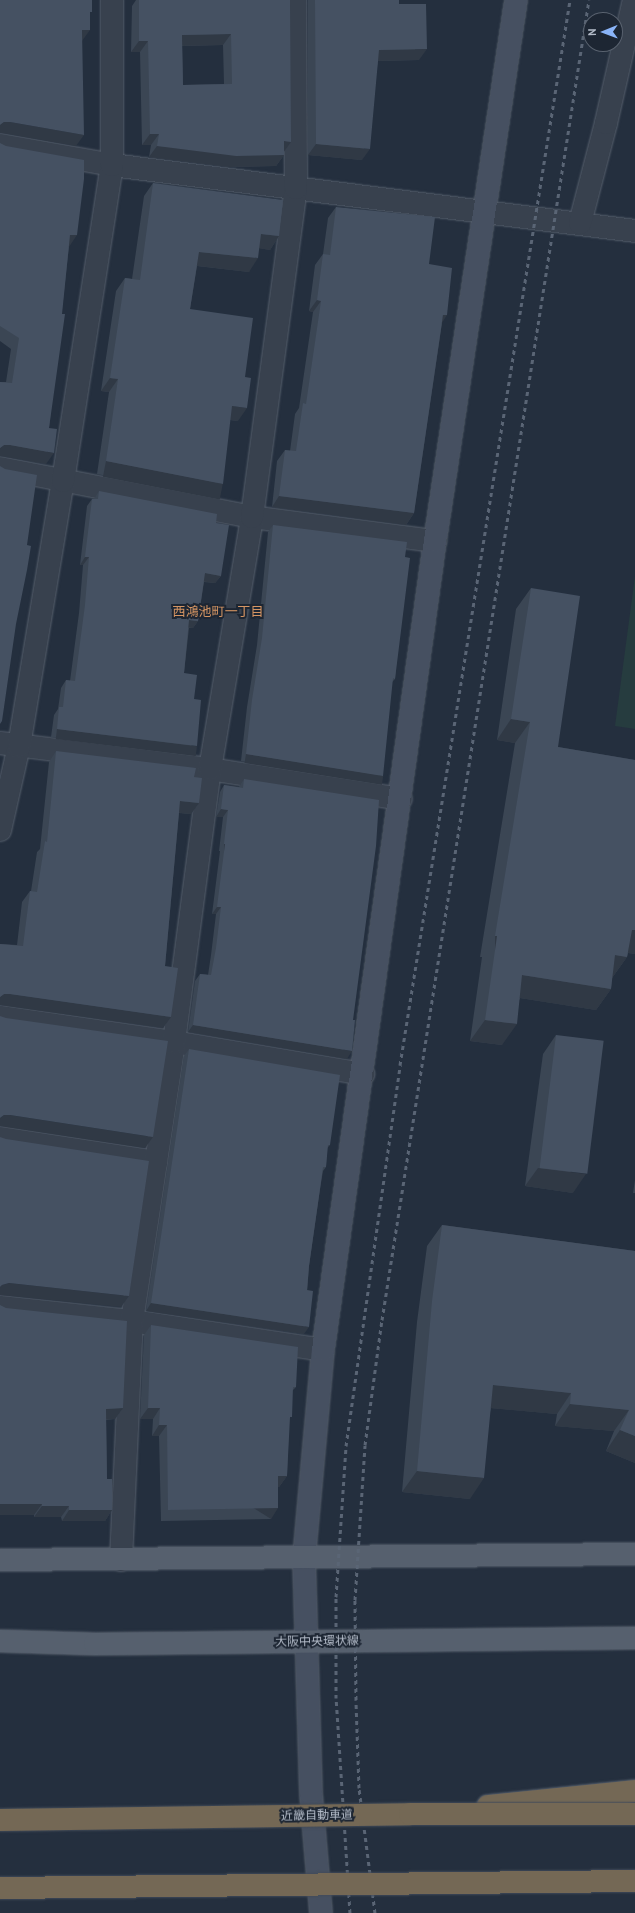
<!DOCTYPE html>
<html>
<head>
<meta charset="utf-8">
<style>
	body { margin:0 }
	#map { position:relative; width:635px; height:1913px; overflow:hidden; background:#242f3e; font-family:"PT Sans","Noto Sans JP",sans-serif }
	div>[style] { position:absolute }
	.green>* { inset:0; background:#263c3f }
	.roads { filter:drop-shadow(0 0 1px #565f6c) drop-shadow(0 0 1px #565f6c) }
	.street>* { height:22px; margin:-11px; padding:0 11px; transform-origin:11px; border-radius:11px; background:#38414e }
	.secondary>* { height:22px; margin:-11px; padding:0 11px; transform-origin:11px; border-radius:11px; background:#465061 }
	.primary>* { height:22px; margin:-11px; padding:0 11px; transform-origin:11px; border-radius:11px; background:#56606e }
	.highway>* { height:22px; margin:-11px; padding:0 11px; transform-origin:11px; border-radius:11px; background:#746855 }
	.rail>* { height:3px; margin-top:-1.5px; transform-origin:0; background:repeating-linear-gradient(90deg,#5a6575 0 4px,transparent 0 8px) }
	.bridges { filter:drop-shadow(0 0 1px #434c59) drop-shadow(0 0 1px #434c59) }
	.highway-bridge>* { height:22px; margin:-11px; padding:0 11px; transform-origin:11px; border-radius:11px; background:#746855 }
	.wall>* { inset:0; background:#3b4654 }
	.shaded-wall>* { inset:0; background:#303945; transform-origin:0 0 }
	.building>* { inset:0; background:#455162; transform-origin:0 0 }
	span { translate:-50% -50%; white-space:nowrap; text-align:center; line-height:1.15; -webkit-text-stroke:4px #1d2633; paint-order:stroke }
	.street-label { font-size:12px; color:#b4bcc9 }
	.neighbourhood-label { font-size:13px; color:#d59563 }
	.north { position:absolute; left:583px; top:12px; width:40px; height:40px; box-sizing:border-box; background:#1d2633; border:1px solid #59626f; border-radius:50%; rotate:269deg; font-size:11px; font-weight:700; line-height:16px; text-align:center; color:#b4bcc9 }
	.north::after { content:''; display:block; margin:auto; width:14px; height:18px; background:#8ab4f8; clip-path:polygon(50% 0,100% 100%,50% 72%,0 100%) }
</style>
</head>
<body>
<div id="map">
	<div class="green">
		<i style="clip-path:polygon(635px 576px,635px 729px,615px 726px)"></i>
	</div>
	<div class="roads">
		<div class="street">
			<i style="left:0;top:145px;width:114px;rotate:10.1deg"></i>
			<i style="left:112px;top:165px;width:527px;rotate:7.19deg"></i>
			<i style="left:580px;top:223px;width:103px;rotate:-75.4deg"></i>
			<i style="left:606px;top:123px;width:126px;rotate:-77.2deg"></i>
			<i style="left:0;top:468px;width:257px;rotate:11deg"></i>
			<i style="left:252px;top:517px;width:185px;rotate:7.5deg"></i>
			<i style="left:0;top:743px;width:212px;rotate:7.1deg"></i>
			<i style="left:210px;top:769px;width:193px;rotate:8.9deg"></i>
			<i style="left:0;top:830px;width:86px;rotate:-77.3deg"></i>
			<i style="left:19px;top:746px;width:269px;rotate:-80.6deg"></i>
			<i style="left:63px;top:481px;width:320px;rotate:-81.2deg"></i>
			<i style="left:112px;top:165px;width:165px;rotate:-90deg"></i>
			<i style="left:0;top:1017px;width:176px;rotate:8.2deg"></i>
			<i style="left:174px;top:1042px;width:192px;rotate:9.6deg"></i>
			<i style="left:0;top:1138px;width:158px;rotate:8.7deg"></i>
			<i style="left:0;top:1307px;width:133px;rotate:6.1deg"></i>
			<i style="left:132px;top:1321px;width:193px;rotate:8.6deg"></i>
			<i style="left:121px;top:1560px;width:239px;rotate:-87.4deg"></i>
			<i style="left:132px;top:1321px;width:282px;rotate:-81.4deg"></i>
			<i style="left:174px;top:1042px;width:275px;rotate:-82.5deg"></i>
			<i style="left:210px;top:769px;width:255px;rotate:-80.5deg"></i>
			<i style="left:252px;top:517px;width:332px;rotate:-82.4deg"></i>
			<i style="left:296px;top:188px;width:188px;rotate:-90.3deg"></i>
		</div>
		<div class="secondary">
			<i style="left:321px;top:1913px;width:119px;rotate:-94.8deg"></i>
			<i style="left:311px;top:1794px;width:236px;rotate:-91.7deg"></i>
			<i style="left:304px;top:1558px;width:209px;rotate:-84.8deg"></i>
			<i style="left:323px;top:1350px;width:817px;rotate:-82.12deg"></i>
			<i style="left:435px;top:541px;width:547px;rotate:-81.48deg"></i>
		</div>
		<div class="primary">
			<i style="left:0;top:1560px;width:635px;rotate:-0.54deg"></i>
			<i style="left:0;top:1641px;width:95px;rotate:1.8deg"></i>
			<i style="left:95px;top:1644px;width:540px;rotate:-0.64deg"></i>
		</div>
		<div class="highway">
			<i style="left:488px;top:1806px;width:148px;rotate:-5.8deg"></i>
		</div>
	</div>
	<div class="rail">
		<i style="left:350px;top:1913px;width:215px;rotate:-93.7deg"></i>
		<i style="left:336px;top:1698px;width:101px;rotate:-90deg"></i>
		<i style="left:336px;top:1597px;width:151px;rotate:-86.2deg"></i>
		<i style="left:346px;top:1446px;width:385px;rotate:-81.9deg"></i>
		<i style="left:400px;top:1065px;width:1078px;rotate:-80.93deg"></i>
		<i style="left:375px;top:1913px;width:126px;rotate:-97.3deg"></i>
		<i style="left:359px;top:1788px;width:88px;rotate:-92deg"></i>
		<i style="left:356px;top:1700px;width:100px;rotate:-90.6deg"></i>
		<i style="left:355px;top:1600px;width:155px;rotate:-86.3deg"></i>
		<i style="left:365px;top:1445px;width:126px;rotate:-82.3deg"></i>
		<i style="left:382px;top:1320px;width:1336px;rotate:-81.09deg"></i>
	</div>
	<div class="bridges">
		<div class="highway-bridge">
			<i style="left:0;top:1820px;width:410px;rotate:-0.8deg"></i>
			<i style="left:410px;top:1814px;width:225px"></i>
			<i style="left:0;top:1888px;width:635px;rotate:-0.63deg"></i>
		</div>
	</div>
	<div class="wall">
		<i style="clip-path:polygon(evenodd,136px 0,290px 0,284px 155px,276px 166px,229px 167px,149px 157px,151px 145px,142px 145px,140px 52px,131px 52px,132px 6px,136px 0,223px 45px,224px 84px,183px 85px,182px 46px,223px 45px)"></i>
		<i style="clip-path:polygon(308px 0,399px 0,399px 4px,419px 60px,378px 61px,362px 160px,308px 155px)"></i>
		<i style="clip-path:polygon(0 143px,69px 247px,69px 246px,49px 428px,46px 464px,0 456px,0 382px,6px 382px,11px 349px,0 341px)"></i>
		<i style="clip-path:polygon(153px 183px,279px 236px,270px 250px,259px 248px,249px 272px,197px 266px,190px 309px,238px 421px,230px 420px,214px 497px,97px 474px,109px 392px,101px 391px,116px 291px,125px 278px,132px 279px,144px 196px)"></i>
		<i style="clip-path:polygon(336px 207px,429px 264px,442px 323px,414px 513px,406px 525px,272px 507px,277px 461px,285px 450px,290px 451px,295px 414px,299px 408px,313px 312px,309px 311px,315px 265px,323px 254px,328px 218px)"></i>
		<i style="clip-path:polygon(99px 491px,216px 523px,221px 576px,215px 583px,204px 582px,198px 621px,193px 628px,189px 628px,184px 673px,194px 699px,191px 754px,51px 737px,54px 715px,58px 709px,61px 688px,66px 680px,70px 681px,79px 613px,83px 565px,80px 565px,87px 506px,92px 499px,94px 499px)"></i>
		<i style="clip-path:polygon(273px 525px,405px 557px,395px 679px,392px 682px,378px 783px,241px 761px,247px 707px,257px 645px,268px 532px)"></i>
		<i style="clip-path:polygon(531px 588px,558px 747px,635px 760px,635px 954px,628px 953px,627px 957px,612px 978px,611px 989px,596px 1010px,520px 998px,502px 1045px,470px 1041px,482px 957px,480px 957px,515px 743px,497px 740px,516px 609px)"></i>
		<i style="clip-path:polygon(56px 751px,194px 777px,199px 803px,191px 814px,179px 813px,165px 966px,163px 1028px,0 1005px,0 944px,17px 945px,22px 902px,30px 891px,31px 891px,37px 852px,40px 849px,49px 762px)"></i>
		<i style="clip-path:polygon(244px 779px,347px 1059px,188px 1032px,195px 981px,200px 974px,208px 975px,211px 955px,216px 914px,212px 914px,220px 851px,219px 851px,223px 817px,216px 817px,220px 792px,224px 785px,239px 787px)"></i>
		<i style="clip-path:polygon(556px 1035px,573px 1193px,525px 1186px,543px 1054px)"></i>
		<i style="clip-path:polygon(189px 1049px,330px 1145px,327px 1148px,326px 1167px,323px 1171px,320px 1189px,309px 1266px,304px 1334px,146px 1311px,184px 1056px)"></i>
		<i style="clip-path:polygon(635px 1180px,635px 1193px,633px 1193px)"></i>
		<i style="clip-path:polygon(442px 1225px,635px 1251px,635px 1463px,606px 1451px,614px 1431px,555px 1426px,557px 1414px,491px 1408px,470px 1499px,402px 1492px,417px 1322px,427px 1246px)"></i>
		<i style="clip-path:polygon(0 1305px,123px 1408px,115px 1419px,106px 1420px,107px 1479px,112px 1510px,105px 1521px,62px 1521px,61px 1517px,34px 1517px,34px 1515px,0 1515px)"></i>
		<i style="clip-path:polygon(151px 1325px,296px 1387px,292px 1391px,289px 1421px,287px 1476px,279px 1487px,278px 1487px,271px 1519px,161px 1521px,159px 1436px,152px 1436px,153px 1419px,140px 1419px,144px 1335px)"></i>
	</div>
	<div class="shaded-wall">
		<i style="clip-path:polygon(82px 30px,90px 30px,82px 41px)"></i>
		<i style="clip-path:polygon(231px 34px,223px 45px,174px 46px,182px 35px)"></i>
		<i style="clip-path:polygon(139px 41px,148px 41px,140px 52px,131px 52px)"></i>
		<i style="clip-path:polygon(427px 49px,419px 60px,371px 61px,379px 50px)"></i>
		<i style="clip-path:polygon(4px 122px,10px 122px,84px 135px,76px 146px,2px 133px,0 133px,0 125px)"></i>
		<i style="clip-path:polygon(150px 134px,159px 134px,151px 145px,142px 145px)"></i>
		<i style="clip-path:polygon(284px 141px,291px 142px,283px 153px)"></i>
		<i style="clip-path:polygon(316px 144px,370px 149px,362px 160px,308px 155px)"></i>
		<i style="clip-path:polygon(157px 146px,284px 155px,276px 166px,229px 167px,149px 157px)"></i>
		<i style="clip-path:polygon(261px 234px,279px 236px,270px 250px,252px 247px)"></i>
		<i style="clip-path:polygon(70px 235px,77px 235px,69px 247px,62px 246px)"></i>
		<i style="clip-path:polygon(199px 252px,258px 258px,249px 272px,190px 265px)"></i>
		<i style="clip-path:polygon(317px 300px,321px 301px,313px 312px,309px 311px)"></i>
		<i style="clip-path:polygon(443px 315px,447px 315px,440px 326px)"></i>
		<i style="clip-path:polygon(110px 378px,118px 379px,109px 392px,101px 391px)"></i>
		<i style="clip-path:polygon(232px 406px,247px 408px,238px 421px,223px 419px)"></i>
		<i style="clip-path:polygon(4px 445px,10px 445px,54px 453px,46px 464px,0 456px,0 448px)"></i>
		<i style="left:106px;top:461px;width:119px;height:16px;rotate:11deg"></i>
		<i style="clip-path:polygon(279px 496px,414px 513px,406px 525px,272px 507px)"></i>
		<i style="clip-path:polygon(85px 557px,89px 557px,83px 565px,80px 565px)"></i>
		<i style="clip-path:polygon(205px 573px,221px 576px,215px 583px,200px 581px)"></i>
		<i style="clip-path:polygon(189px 620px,198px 621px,193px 628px,184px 627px)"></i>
		<i style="clip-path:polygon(511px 719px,530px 722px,515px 743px,497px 740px)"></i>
		<i style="left:57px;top:729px;width:141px;height:10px;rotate:7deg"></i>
		<i style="left:246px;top:754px;width:139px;height:9px;rotate:9deg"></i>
		<i style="clip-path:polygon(180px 801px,199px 803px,191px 814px,172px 812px)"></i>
		<i style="clip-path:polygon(221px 809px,228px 810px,223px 817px,216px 817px)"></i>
		<i style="left:224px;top:844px;width:1px;height:9px"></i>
		<i style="clip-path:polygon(217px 907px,221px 907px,216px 914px,212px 914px)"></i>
		<i style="clip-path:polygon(632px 930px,635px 930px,635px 954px,617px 951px)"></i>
		<i style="left:495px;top:936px;width:2px;height:26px"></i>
		<i style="clip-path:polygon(615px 955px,627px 957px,612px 978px,601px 976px)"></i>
		<i style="clip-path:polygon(522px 975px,611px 989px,596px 1010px,507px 996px)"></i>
		<i style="clip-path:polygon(4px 994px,10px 994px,171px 1017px,163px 1028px,0 1005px,0 997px)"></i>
		<i style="clip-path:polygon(485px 1020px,517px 1024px,502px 1045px,470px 1041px)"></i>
		<i style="clip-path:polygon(193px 1025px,352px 1051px,347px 1059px,188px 1032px)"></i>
		<i style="clip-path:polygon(4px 1115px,10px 1115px,153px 1137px,145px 1148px,0 1126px,0 1118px)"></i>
		<i style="clip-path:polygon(538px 1168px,586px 1174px,573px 1193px,525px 1186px)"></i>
		<i style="clip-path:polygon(9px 1283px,129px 1296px,121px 1307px,0 1295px,0 1287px,2px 1285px)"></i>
		<i style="clip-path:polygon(151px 1303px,309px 1327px,304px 1334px,146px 1311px)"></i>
		<i style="clip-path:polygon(493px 1385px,571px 1393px,557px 1414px,478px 1407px)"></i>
		<i style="clip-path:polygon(570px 1404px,629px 1410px,614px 1431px,555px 1426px)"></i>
		<i style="clip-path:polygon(123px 1408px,115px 1419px,98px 1420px,106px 1409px)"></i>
		<i style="clip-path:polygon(148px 1408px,160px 1408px,153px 1419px,140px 1419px)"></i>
		<i style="clip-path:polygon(159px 1425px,167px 1425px,159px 1436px,152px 1436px)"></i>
		<i style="clip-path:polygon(620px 1430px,635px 1436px,635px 1463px,606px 1451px)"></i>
		<i style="clip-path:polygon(417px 1471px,484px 1478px,470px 1499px,402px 1492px)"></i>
		<i style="clip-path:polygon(278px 1476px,287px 1476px,279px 1487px,270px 1487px)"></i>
		<i style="clip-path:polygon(0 1504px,42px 1504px,34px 1515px,0 1515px)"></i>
		<i style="clip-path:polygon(42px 1506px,69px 1506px,61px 1517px,34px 1517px)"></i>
		<i style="left:278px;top:1508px;width:13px;height:110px;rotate:122deg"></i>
		<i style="clip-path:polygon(69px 1510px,112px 1510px,105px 1521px,62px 1521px)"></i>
	</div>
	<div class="building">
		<i style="clip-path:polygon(0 0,92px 0,92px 12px,90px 12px,90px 30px,82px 30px,84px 135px,10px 122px,4px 122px,0 125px)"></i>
		<i style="clip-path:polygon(evenodd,139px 0,290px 0,291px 142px,284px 141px,284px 155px,236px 156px,157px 146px,159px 134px,150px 134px,148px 41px,139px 41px,139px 0,231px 34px,232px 84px,183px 85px,182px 35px,231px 34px)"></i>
		<i style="clip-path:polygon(315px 0,399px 0,399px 4px,426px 4px,427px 49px,379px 50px,370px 149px,316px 144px)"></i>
		<i style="clip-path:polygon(0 143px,6px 146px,84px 160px,84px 179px,77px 235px,70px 235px,62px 314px,65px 314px,49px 428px,57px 429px,54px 453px,10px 445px,4px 445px,0 448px,0 382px,12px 383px,19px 338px,0 326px)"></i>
		<i style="clip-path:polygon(153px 183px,283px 200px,279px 236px,261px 234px,258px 258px,199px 252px,190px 309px,253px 318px,245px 377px,251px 378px,247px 408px,232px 406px,223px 484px,106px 461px,118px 379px,110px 378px,125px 278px,140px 280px)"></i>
		<i style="clip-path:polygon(336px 207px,435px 217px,429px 264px,452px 268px,447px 315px,443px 315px,414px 513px,279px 496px,285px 450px,296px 451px,303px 403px,306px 404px,321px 301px,317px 300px,323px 254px,330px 255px)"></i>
		<i style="clip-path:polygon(0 466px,5px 469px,37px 475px,27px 545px,31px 546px,27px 570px,16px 624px,2px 721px,0 724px)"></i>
		<i style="clip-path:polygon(99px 491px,217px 514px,216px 523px,229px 525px,221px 576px,205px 573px,198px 621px,189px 620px,184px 673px,197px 675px,194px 699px,201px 700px,197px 746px,57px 729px,59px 707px,63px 707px,66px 680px,75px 681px,85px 605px,89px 557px,85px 557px,92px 499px,98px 499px)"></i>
		<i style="clip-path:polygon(273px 525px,407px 542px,405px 557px,410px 558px,395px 679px,393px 678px,383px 776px,246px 754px,252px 700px,262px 638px)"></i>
		<i style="clip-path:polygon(531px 588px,580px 596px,558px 747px,635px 760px,635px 930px,632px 930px,627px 957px,615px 955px,611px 989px,522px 975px,517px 1024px,485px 1020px,497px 936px,495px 936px,530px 722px,511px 719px)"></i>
		<i style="clip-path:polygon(56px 751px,196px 768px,194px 777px,202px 778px,199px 803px,180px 801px,165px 966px,178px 968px,171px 1017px,10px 994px,4px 994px,0 997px,0 944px,23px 946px,30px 891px,37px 892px,45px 841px,47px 842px)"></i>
		<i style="clip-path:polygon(244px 779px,379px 800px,376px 846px,353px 1020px,355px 1020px,352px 1051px,193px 1025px,200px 974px,211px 975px,216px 948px,221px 907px,217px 907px,225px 844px,224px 844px,228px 810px,221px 809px,224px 785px,243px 788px)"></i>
		<i style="clip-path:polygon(0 1016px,6px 1018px,168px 1041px,153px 1137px,10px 1115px,4px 1115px,0 1118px)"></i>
		<i style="left:556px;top:1035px;width:48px;height:134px;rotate:7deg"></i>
		<i style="clip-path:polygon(189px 1049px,340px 1075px,330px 1145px,328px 1145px,326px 1167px,323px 1167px,320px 1189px,309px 1266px,307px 1290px,313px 1291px,309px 1327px,151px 1303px)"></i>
		<i style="clip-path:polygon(0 1137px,6px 1139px,149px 1161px,129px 1296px,9px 1283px,2px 1285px,0 1287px)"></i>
		<i style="clip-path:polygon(442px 1225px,635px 1251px,635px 1436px,620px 1430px,629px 1410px,570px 1404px,571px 1393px,493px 1385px,484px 1478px,417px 1471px,432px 1301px)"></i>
		<i style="clip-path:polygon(0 1305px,6px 1308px,127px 1321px,123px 1408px,106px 1409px,107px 1479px,112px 1479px,112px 1510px,69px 1510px,69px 1506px,42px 1506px,42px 1504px,0 1504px)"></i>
		<i style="clip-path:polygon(151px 1325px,298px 1347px,296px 1387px,293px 1387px,292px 1417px,290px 1417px,287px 1476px,278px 1476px,278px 1508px,168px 1510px,167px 1425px,159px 1425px,160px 1408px,148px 1408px)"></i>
	</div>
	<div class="street-label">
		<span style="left:317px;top:1641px;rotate:-1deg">大阪中央環状線</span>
		<span style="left:317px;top:1815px;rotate:-1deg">近畿自動車道</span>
	</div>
	<div class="neighbourhood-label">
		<span style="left:218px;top:612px">西鴻池町一丁目</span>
	</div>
	<div class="north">N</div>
</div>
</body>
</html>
